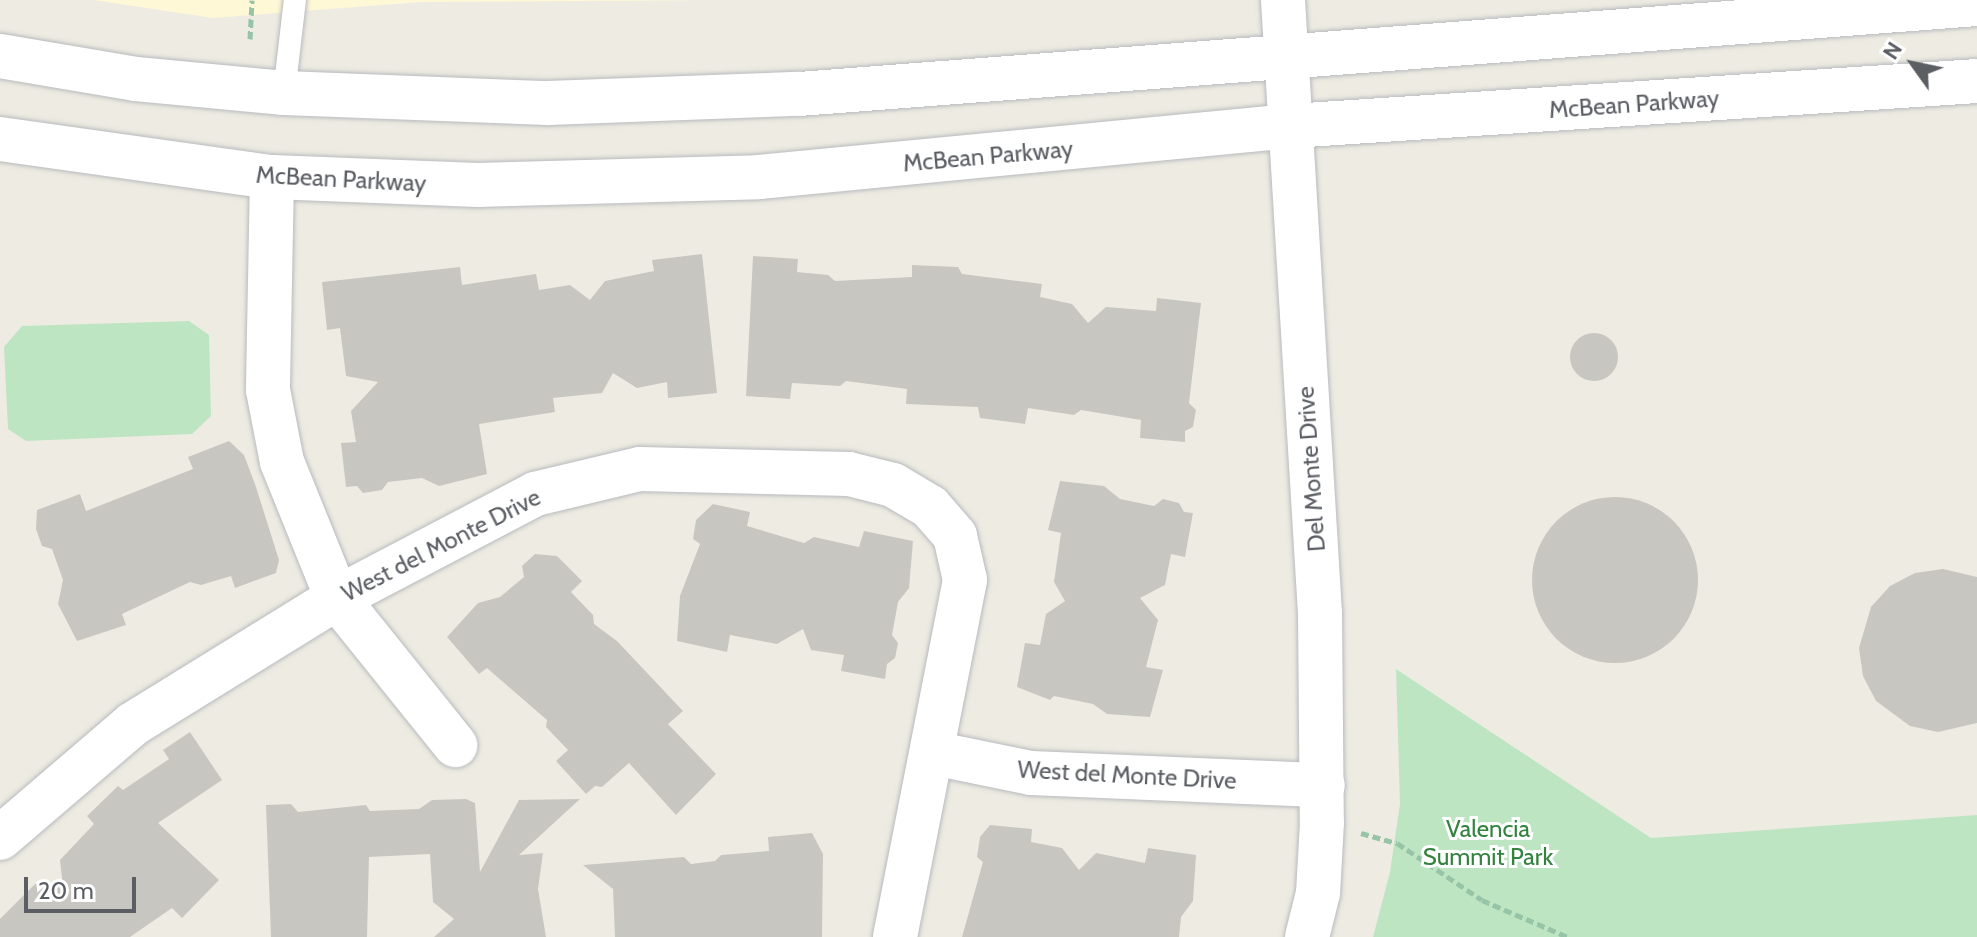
<!DOCTYPE html>
<html>
<head>
<meta charset="utf-8">
<style>
	body { margin:0 }
	#map { position:relative; width:1977px; height:937px; overflow:hidden; background:#eeece2; font-family:Cabin,sans-serif }
	div>[style] { position:absolute }
	.commercial>* { inset:0; background:#fef8d7 }
	.green>* { inset:0; background:#bee5c2 }
	.building>* { inset:0; background:#c8c6c0 }
	.round { border-radius:50% }
	.path>* { height:5px; margin-top:-2.5px; transform-origin:0; background:repeating-linear-gradient(90deg,#97c4a7 0 8px,transparent 0 12px) }
	.roads { filter:drop-shadow(0 0 2px #b8babf) drop-shadow(0 0 2px #b8babf) }
	.service>* { height:22px; margin:-11px; padding:0 11px; transform-origin:11px; border-radius:11px; background:#fff }
	.minor>* { height:44px; margin:-22px; padding:0 22px; transform-origin:22px; border-radius:22px; background:#fff }
	.secondary>* { height:44px; margin:-22px; padding:0 22px; transform-origin:22px; border-radius:22px; background:#fff }
	span { translate:-50% -50%; white-space:nowrap; text-align:center; line-height:1.15; -webkit-text-stroke:6px #fff; paint-order:stroke }
	.street-label { font-size:24px; color:#5b5e63 }
	.park-label { font-size:24px; color:#33823e }
	.north { position:absolute; left:1873px; top:24px; width:80px; height:80px; -webkit-text-stroke:6px #fff; paint-order:stroke; rotate:303deg; font-size:22px; font-weight:700; line-height:32px; text-align:center; color:#5b5e63 }
	.north::after { content:''; display:block; margin:auto; width:28px; height:36px; background:#5b5e63; clip-path:polygon(50% 0,100% 100%,50% 72%,0 100%) }
	.scale { position:absolute; left:24px; top:877px; width:112px; height:36px; box-sizing:border-box; border:4px solid #5b5e63; border-top:0; padding-left:10px; font-size:24px; line-height:28px; white-space:nowrap; color:#5b5e63; -webkit-text-stroke:6px #fff; paint-order:stroke }
</style>
</head>
<body>
<div id="map">
	<div class="commercial">
		<i style="clip-path:polygon(94px 0,713px 0,421px 2px,213px 18px)"></i>
	</div>
	<div class="green">
		<i style="clip-path:polygon(189px 321px,209px 335px,211px 416px,192px 434px,26px 441px,8px 429px,4px 347px,22px 326px)"></i>
		<i style="clip-path:polygon(1396px 669px,1651px 838px,1977px 815px,1977px 937px,1373px 937px,1390px 872px,1400px 804px)"></i>
	</div>
	<div class="building">
		<i style="clip-path:polygon(702px 254px,717px 393px,668px 398px,667px 382px,637px 388px,613px 373px,602px 393px,553px 398px,555px 412px,479px 424px,487px 474px,439px 486px,422px 478px,388px 482px,382px 490px,363px 493px,357px 486px,346px 487px,341px 443px,356px 442px,351px 411px,378px 382px,346px 376px,340px 328px,327px 330px,322px 282px,460px 267px,462px 285px,536px 274px,539px 290px,570px 285px,590px 300px,605px 281px,654px 271px,652px 260px)"></i>
		<i style="clip-path:polygon(753px 256px,798px 259px,797px 272px,828px 275px,835px 281px,912px 277px,912px 265px,958px 267px,962px 274px,1042px 284px,1040px 297px,1072px 304px,1088px 323px,1106px 307px,1156px 311px,1157px 298px,1201px 303px,1189px 403px,1196px 410px,1193px 427px,1185px 431px,1185px 442px,1140px 438px,1141px 420px,1081px 410px,1074px 415px,1028px 408px,1025px 424px,980px 418px,978px 407px,906px 404px,907px 389px,846px 381px,840px 386px,792px 383px,790px 399px,746px 396px)"></i>
		<i class="round" style="left:1570px;top:333px;width:48px;height:48px"></i>
		<i style="clip-path:polygon(229px 441px,244px 455px,256px 487px,279px 560px,276px 573px,235px 588px,231px 576px,201px 585px,190px 582px,122px 614px,126px 625px,77px 641px,58px 604px,63px 580px,52px 549px,42px 546px,36px 529px,37px 510px,80px 494px,86px 511px,193px 469px,188px 457px)"></i>
		<i style="clip-path:polygon(1060px 481px,1104px 486px,1120px 499px,1154px 506px,1163px 499px,1179px 503px,1184px 512px,1193px 513px,1185px 557px,1171px 554px,1165px 585px,1140px 598px,1158px 620px,1146px 667px,1163px 670px,1150px 717px,1107px 714px,1093px 704px,1054px 696px,1050px 700px,1017px 687px,1025px 643px,1040px 645px,1046px 614px,1065px 601px,1054px 582px,1061px 533px,1048px 530px)"></i>
		<i class="round" style="left:1532px;top:497px;width:166px;height:166px"></i>
		<i style="clip-path:polygon(713px 504px,750px 512px,747px 526px,804px 543px,814px 537px,859px 547px,864px 531px,913px 541px,909px 588px,898px 602px,892px 635px,898px 643px,895px 658px,887px 664px,885px 679px,841px 671px,844px 655px,811px 650px,803px 629px,777px 644px,730px 635px,727px 652px,677px 641px,680px 596px,700px 544px,693px 539px,696px 520px)"></i>
		<i style="clip-path:polygon(535px 554px,557px 556px,582px 581px,571px 592px,593px 615px,594px 624px,617px 641px,683px 711px,668px 724px,716px 774px,676px 815px,629px 763px,602px 787px,595px 786px,586px 794px,556px 761px,568px 750px,546px 727px,547px 720px,487px 668px,479px 674px,447px 637px,478px 603px,500px 597px,524px 577px,522px 566px)"></i>
		<i style="clip-path:polygon(1943px 569px,1977px 577px,1977px 723px,1938px 732px,1910px 726px,1876px 701px,1863px 676px,1859px 648px,1871px 607px,1890px 586px,1915px 573px)"></i>
		<i style="clip-path:polygon(190px 732px,222px 780px,158px 823px,219px 880px,182px 918px,172px 908px,130px 937px,0 937px,0 919px,35px 884px,63px 887px,60px 860px,94px 824px,87px 816px,118px 786px,123px 790px,169px 759px,163px 750px)"></i>
		<i style="clip-path:polygon(466px 799px,475px 803px,480px 872px,519px 800px,580px 799px,519px 855px,543px 853px,538px 889px,546px 937px,434px 937px,454px 919px,433px 902px,430px 854px,369px 857px,367px 937px,271px 937px,266px 805px,291px 804px,298px 812px,366px 805px,370px 811px,419px 809px,432px 800px)"></i>
		<i style="clip-path:polygon(990px 825px,1032px 829px,1031px 842px,1062px 848px,1079px 870px,1096px 853px,1145px 863px,1148px 848px,1196px 855px,1193px 901px,1181px 917px,1179px 937px,962px 937px,983px 862px,977px 857px,980px 837px)"></i>
		<i style="clip-path:polygon(812px 833px,823px 854px,822px 937px,615px 937px,613px 889px,583px 865px,684px 857px,691px 864px,715px 861px,721px 855px,769px 851px,768px 837px)"></i>
	</div>
	<div class="path">
		<i style="left:250px;top:39px;width:39px;rotate:-87deg"></i>
		<i style="left:1361px;top:833px;width:37px;rotate:16deg"></i>
		<i style="left:1397px;top:843px;width:102px;rotate:33.8deg"></i>
		<i style="left:1482px;top:900px;width:94px;rotate:23.3deg"></i>
	</div>
	<div class="roads">
		<div class="service">
			<i style="left:284px;top:93px;width:94px;rotate:-83.3deg"></i>
		</div>
		<div class="minor">
			<i style="left:1283px;top:0;width:614px;rotate:86.55deg"></i>
			<i style="left:1320px;top:613px;width:209px;rotate:89.5deg"></i>
			<i style="left:1322px;top:822px;width:71px;rotate:93.2deg"></i>
			<i style="left:1318px;top:893px;width:45px;rotate:104deg"></i>
			<i style="left:272px;top:177px;width:213px;rotate:91.1deg"></i>
			<i style="left:268px;top:390px;width:73px;rotate:79deg"></i>
			<i style="left:282px;top:462px;width:147px;rotate:68deg"></i>
			<i style="left:337px;top:598px;width:189px;rotate:51.2deg"></i>
			<i style="left:933px;top:753px;width:100px;rotate:11.5deg"></i>
			<i style="left:1031px;top:773px;width:292px;rotate:2.4deg"></i>
			<i style="left:0;top:838px;width:175px;rotate:-40.6deg"></i>
			<i style="left:133px;top:724px;width:240px;rotate:-31.7deg"></i>
			<i style="left:337px;top:598px;width:224px;rotate:-27.7deg"></i>
			<i style="left:535px;top:494px;width:108px;rotate:-13.4deg"></i>
			<i style="left:640px;top:469px;width:209px;rotate:1.4deg"></i>
			<i style="left:849px;top:474px;width:45px;rotate:14deg"></i>
			<i style="left:893px;top:485px;width:43px;rotate:30.7deg"></i>
			<i style="left:930px;top:507px;width:38px;rotate:49deg"></i>
			<i style="left:955px;top:536px;width:45px;rotate:77.2deg"></i>
			<i style="left:965px;top:580px;width:364px;rotate:101.1deg"></i>
		</div>
		<div class="secondary">
			<i style="left:0;top:56px;width:138px;rotate:9.6deg"></i>
			<i style="left:136px;top:79px;width:149px;rotate:5.4deg"></i>
			<i style="left:284px;top:93px;width:264px;rotate:2.2deg"></i>
			<i style="left:548px;top:103px;width:251px;rotate:-2.1deg"></i>
			<i style="left:799px;top:94px;width:1181px;rotate:-4.37deg"></i>
			<i style="left:0;top:139px;width:275px;rotate:8deg"></i>
			<i style="left:272px;top:177px;width:206px;rotate:2.2deg"></i>
			<i style="left:478px;top:185px;width:281px;rotate:-1.6deg"></i>
			<i style="left:759px;top:177px;width:534px;rotate:-5.48deg"></i>
			<i style="left:1291px;top:126px;width:687px;rotate:-3.75deg"></i>
		</div>
	</div>
	<div class="street-label">
		<span style="left:1634px;top:104px;rotate:-4deg">McBean Parkway</span>
		<span style="left:988px;top:156px;rotate:-5deg">McBean Parkway</span>
		<span style="left:341px;top:179px;rotate:3deg">McBean Parkway</span>
		<span style="left:1311px;top:469px;rotate:-94deg">Del Monte Drive</span>
		<span style="left:441px;top:545px;rotate:-27deg">West del Monte Drive</span>
		<span style="left:1127px;top:775px;rotate:3deg">West del Monte Drive</span>
	</div>
	<div class="park-label">
		<span style="left:1488px;top:843px">Valencia<br>Summit Park</span>
	</div>
	<div class="north">N</div>
	<div class="scale">20 m</div>
</div>
</body>
</html>
